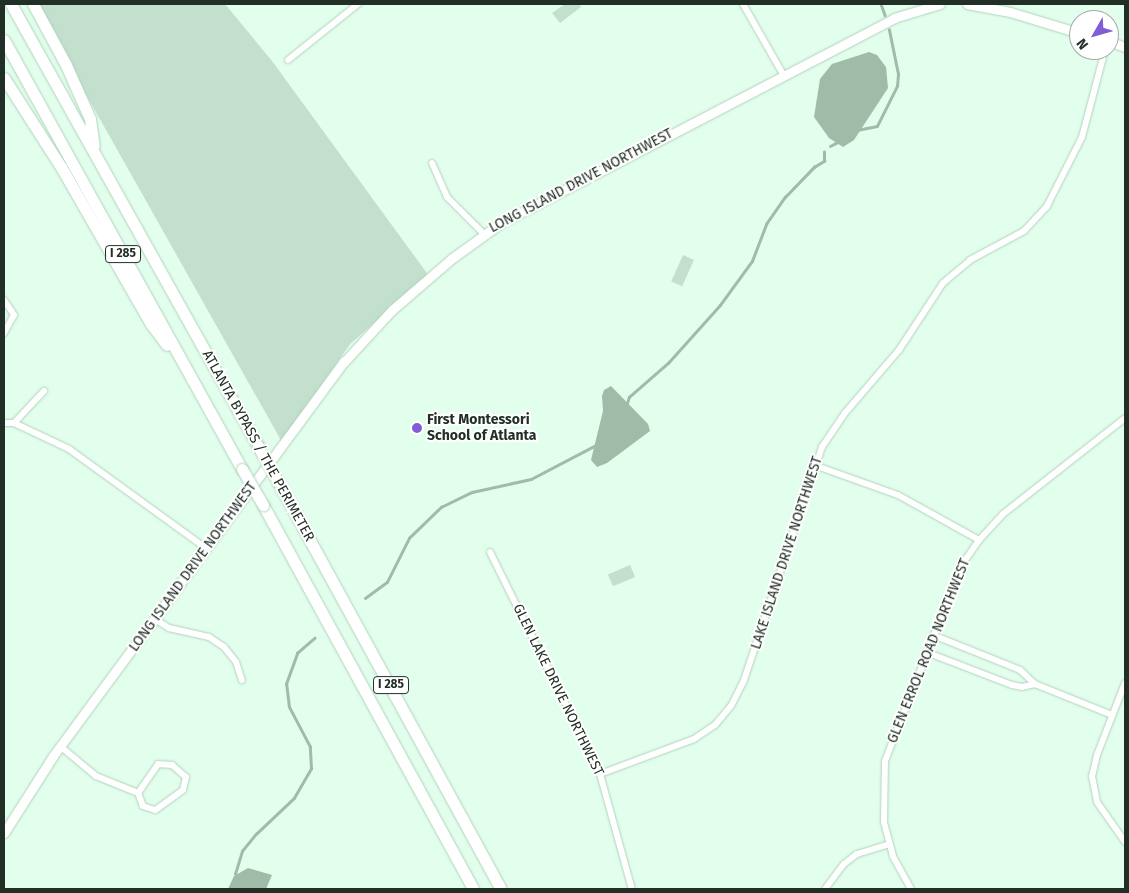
<!DOCTYPE html>
<html>
<head>
<meta charset="utf-8">
<style>
	body { margin:0 }
	#map { position:relative; width:1129px; height:893px; overflow:hidden; background:#e2feec; font-family:"Fira Sans",sans-serif }
	div>[style] { position:absolute }
	.green>* { inset:0; background:#c3dfcd; transform-origin:0 0 }
	.water>* { inset:0; background:#9fbca9 }
	.stream>* { height:2.5px; margin:-1.25px; padding:0 1.25px; transform-origin:1.25px; border-radius:1.25px; background:#9fbca9 }
	.roads { filter:drop-shadow(0 0 1px #b1d3bd) drop-shadow(0 0 1px #b1d3bd) }
	.street>* { height:6px; margin:-3px; padding:0 3px; transform-origin:3px; border-radius:3px; background:#fff }
	.secondary>* { height:9px; margin:-4.5px; padding:0 4.5px; transform-origin:4.5px; border-radius:4.5px; background:#fff }
	.highway>* { height:11px; margin:-5.5px; padding:0 5.5px; transform-origin:5.5px; border-radius:5.5px; background:#fff }
	.bridges { filter:drop-shadow(0 0 1px #b1d3bd) drop-shadow(0 0 1px #b1d3bd) }
	.highway-bridge>* { height:11px; margin:-5.5px; padding:0 5.5px; transform-origin:5.5px; border-radius:5.5px; background:#fff }
	.dots>* { width:14px; height:14px; translate:-50% -50%; box-sizing:border-box; border:2px solid #fff; border-radius:50% }
	span { translate:-50% -50%; white-space:nowrap; text-align:center; line-height:1.15; -webkit-text-stroke:4px #fff; paint-order:stroke }
	.shield-label span { padding:1px 4px; background:#fff; border:1px solid; border-radius:4px; -webkit-text-stroke-width:0 }
	.shield-label { font-size:12px; color:#222f27; font-weight:700 }
	.street-label { font-size:14px; color:#222f27 }
	.poi-label { font-size:14px; color:#222f27; font-weight:700 }
	.left { translate:0 -50%; text-align:left }
	.frame { position:absolute; inset:0; border:5px solid #222f27; pointer-events:none }
	.north { position:absolute; left:1069px; top:10px; width:50px; height:50px; box-sizing:border-box; background:#fff; border:1px solid #a7aca9; border-radius:50%; rotate:232deg; font-size:14px; font-weight:700; line-height:20px; text-align:center; color:#222f27 }
	.north::after { content:''; display:block; margin:auto; width:18px; height:22px; background:#805cd7; clip-path:polygon(50% 0,100% 100%,50% 72%,0 100%) }
</style>
</head>
<body>
<div id="map">
	<div class="green">
		<i style="clip-path:polygon(35px 4px,225px 4px,272px 61px,429px 276px,350px 344px,282px 442px)"></i>
		<i style="clip-path:polygon(565px 4px,579px 4px,581px 7px,560px 23px,552px 13px)"></i>
		<i style="left:683px;top:255px;width:12px;height:29px;rotate:24deg"></i>
		<i style="left:630px;top:565px;width:13px;height:24px;rotate:67deg"></i>
	</div>
	<div class="water">
		<i style="clip-path:polygon(869px 52px,877px 55px,886px 67px,888px 88px,854px 140px,843px 147px,829px 138px,814px 117px,820px 79px,832px 64px)"></i>
		<i style="clip-path:polygon(611px 386px,648px 424px,650px 431px,607px 463px,597px 467px,591px 460px,603px 411px,602px 396px,604px 390px)"></i>
		<i style="clip-path:polygon(248px 868px,272px 875px,266px 889px,228px 889px,234px 876px)"></i>
	</div>
	<div class="stream">
		<i style="left:881px;top:4px;width:12px;rotate:70deg"></i>
		<i style="left:857px;top:130px;width:20px;rotate:-11deg"></i>
		<i style="left:877px;top:126px;width:45px;rotate:-63.4deg"></i>
		<i style="left:897px;top:86px;width:12px;rotate:-85deg"></i>
		<i style="left:898px;top:74px;width:45px;rotate:-101.6deg"></i>
		<i style="left:830px;top:146px;width:9px;rotate:-27deg"></i>
		<i style="left:627px;top:403px;width:6px;rotate:-72deg"></i>
		<i style="left:629px;top:397px;width:52px;rotate:-41.1deg"></i>
		<i style="left:668px;top:363px;width:78px;rotate:-48.1deg"></i>
		<i style="left:720px;top:305px;width:54px;rotate:-54deg"></i>
		<i style="left:752px;top:261px;width:40px;rotate:-69deg"></i>
		<i style="left:766px;top:224px;width:33px;rotate:-55deg"></i>
		<i style="left:785px;top:197px;width:42px;rotate:-46deg"></i>
		<i style="left:814px;top:167px;width:12px;rotate:-31deg"></i>
		<i style="left:824px;top:161px;width:9px;rotate:-90deg"></i>
		<i style="left:365px;top:598px;width:27px;rotate:-36deg"></i>
		<i style="left:387px;top:582px;width:49px;rotate:-63.4deg"></i>
		<i style="left:409px;top:538px;width:45px;rotate:-44.1deg"></i>
		<i style="left:441px;top:507px;width:34px;rotate:-26deg"></i>
		<i style="left:472px;top:492px;width:60px;rotate:-12.4deg"></i>
		<i style="left:531px;top:479px;width:71px;rotate:-27.6deg"></i>
		<i style="left:235px;top:874px;width:24px;rotate:-73deg"></i>
		<i style="left:242px;top:851px;width:22px;rotate:-51deg"></i>
		<i style="left:256px;top:834px;width:52px;rotate:-43.5deg"></i>
		<i style="left:294px;top:798px;width:34px;rotate:-60deg"></i>
		<i style="left:311px;top:769px;width:22px;rotate:-93deg"></i>
		<i style="left:310px;top:747px;width:45px;rotate:-117.7deg"></i>
		<i style="left:289px;top:707px;width:23px;rotate:-97deg"></i>
		<i style="left:286px;top:684px;width:33px;rotate:-70deg"></i>
		<i style="left:297px;top:653px;width:23px;rotate:-41deg"></i>
	</div>
	<div class="roads">
		<div class="street">
			<i style="left:743px;top:4px;width:81px;rotate:60.3deg"></i>
			<i style="left:288px;top:60px;width:90px;rotate:-38.7deg"></i>
			<i style="left:432px;top:163px;width:37px;rotate:66deg"></i>
			<i style="left:447px;top:197px;width:52px;rotate:45deg"></i>
			<i style="left:4px;top:300px;width:18px;rotate:56deg"></i>
			<i style="left:14px;top:315px;width:21px;rotate:119deg"></i>
			<i style="left:4px;top:423px;width:10px"></i>
			<i style="left:14px;top:423px;width:61px;rotate:25.3deg"></i>
			<i style="left:69px;top:449px;width:169px;rotate:35.9deg"></i>
			<i style="left:14px;top:423px;width:44px;rotate:-46.8deg"></i>
			<i style="left:814px;top:465px;width:89px;rotate:19.7deg"></i>
			<i style="left:898px;top:495px;width:93px;rotate:29.1deg"></i>
			<i style="left:490px;top:552px;width:248px;rotate:63.6deg"></i>
			<i style="left:600px;top:774px;width:119px;rotate:74.5deg"></i>
			<i style="left:155px;top:619px;width:17px;rotate:33deg"></i>
			<i style="left:169px;top:628px;width:41px;rotate:12.7deg"></i>
			<i style="left:209px;top:637px;width:18px;rotate:34deg"></i>
			<i style="left:224px;top:647px;width:19px;rotate:51deg"></i>
			<i style="left:236px;top:662px;width:19px;rotate:72deg"></i>
			<i style="left:933px;top:635px;width:94px;rotate:21.9deg"></i>
			<i style="left:1020px;top:670px;width:21px;rotate:43deg"></i>
			<i style="left:1035px;top:684px;width:83px;rotate:21.9deg"></i>
			<i style="left:926px;top:652px;width:92px;rotate:21deg"></i>
			<i style="left:1012px;top:685px;width:10px;rotate:11deg"></i>
			<i style="left:1022px;top:687px;width:13px;rotate:-13deg"></i>
			<i style="left:1125px;top:683px;width:77px;rotate:111.3deg"></i>
			<i style="left:1097px;top:755px;width:22px;rotate:103deg"></i>
			<i style="left:1092px;top:776px;width:26px;rotate:79deg"></i>
			<i style="left:1097px;top:802px;width:49px;rotate:55deg"></i>
			<i style="left:60px;top:746px;width:47px;rotate:39.8deg"></i>
			<i style="left:96px;top:776px;width:45px;rotate:22deg"></i>
			<i style="left:138px;top:793px;width:35px;rotate:-55deg"></i>
			<i style="left:158px;top:764px;width:14px;rotate:4deg"></i>
			<i style="left:172px;top:765px;width:18px;rotate:41deg"></i>
			<i style="left:186px;top:777px;width:13px;rotate:103deg"></i>
			<i style="left:183px;top:790px;width:34px;rotate:144deg"></i>
			<i style="left:155px;top:810px;width:13px;rotate:-162deg"></i>
			<i style="left:143px;top:806px;width:14px;rotate:-111deg"></i>
			<i style="left:600px;top:774px;width:100px;rotate:-20.4deg"></i>
			<i style="left:694px;top:739px;width:25px;rotate:-34deg"></i>
			<i style="left:715px;top:725px;width:25px;rotate:-50deg"></i>
			<i style="left:731px;top:706px;width:29px;rotate:-63deg"></i>
			<i style="left:744px;top:680px;width:246px;rotate:-71.5deg"></i>
			<i style="left:822px;top:447px;width:41px;rotate:-55.9deg"></i>
			<i style="left:845px;top:413px;width:83px;rotate:-49.4deg"></i>
			<i style="left:899px;top:350px;width:80px;rotate:-56.7deg"></i>
			<i style="left:943px;top:283px;width:35px;rotate:-40deg"></i>
			<i style="left:970px;top:260px;width:61px;rotate:-28.2deg"></i>
			<i style="left:1024px;top:231px;width:34px;rotate:-47deg"></i>
			<i style="left:1047px;top:206px;width:77px;rotate:-63.1deg"></i>
			<i style="left:1082px;top:137px;width:90px;rotate:-75.2deg"></i>
			<i style="left:825px;top:889px;width:31px;rotate:-53deg"></i>
			<i style="left:844px;top:864px;width:16px;rotate:-38deg"></i>
			<i style="left:857px;top:854px;width:34px;rotate:-17deg"></i>
			<i style="left:911px;top:889px;width:38px;rotate:-119deg"></i>
			<i style="left:893px;top:856px;width:35px;rotate:-105deg"></i>
			<i style="left:884px;top:822px;width:61px;rotate:-89.1deg"></i>
			<i style="left:885px;top:761px;width:209px;rotate:-68.7deg"></i>
			<i style="left:961px;top:566px;width:32px;rotate:-55deg"></i>
			<i style="left:979px;top:540px;width:35px;rotate:-47deg"></i>
			<i style="left:1003px;top:514px;width:155px;rotate:-38.2deg"></i>
		</div>
		<div class="secondary">
			<i style="left:967px;top:4px;width:44px;rotate:10.5deg"></i>
			<i style="left:1010px;top:12px;width:72px;rotate:16.9deg"></i>
			<i style="left:1109px;top:41px;width:17px;rotate:21deg"></i>
			<i style="left:4px;top:833px;width:91px;rotate:-57.5deg"></i>
			<i style="left:53px;top:756px;width:490px;rotate:-53.6deg"></i>
			<i style="left:344px;top:362px;width:71px;rotate:-47.3deg"></i>
			<i style="left:392px;top:310px;width:78px;rotate:-40.8deg"></i>
			<i style="left:451px;top:259px;width:62px;rotate:-35.8deg"></i>
			<i style="left:501px;top:223px;width:443px;rotate:-27.5deg"></i>
			<i style="left:894px;top:18px;width:48px;rotate:-16.9deg"></i>
		</div>
		<div class="highway">
			<i style="left:11px;top:4px;width:506px;rotate:60.8deg"></i>
			<i style="left:33px;top:4px;width:69px;rotate:61.6deg"></i>
			<i style="left:66px;top:65px;width:59px;rotate:66deg"></i>
			<i style="left:90px;top:119px;width:27px;rotate:82deg"></i>
			<i style="left:4px;top:40px;width:491px;rotate:61deg"></i>
			<i style="left:4px;top:78px;width:106px;rotate:57.4deg"></i>
			<i style="left:61px;top:167px;width:181px;rotate:60.2deg"></i>
			<i style="left:151px;top:324px;width:26px;rotate:53deg"></i>
			<i style="left:278px;top:482px;width:464px;rotate:61.3deg"></i>
			<i style="left:263px;top:505px;width:438px;rotate:61.3deg"></i>
		</div>
	</div>
	<div class="bridges">
		<div class="highway-bridge">
			<i style="left:258px;top:446px;width:41px;rotate:60.9deg"></i>
			<i style="left:242px;top:469px;width:42px;rotate:59.7deg"></i>
		</div>
	</div>
	<div class="dots">
		<i style="left:417px;top:428px;background:#805cd7"></i>
	</div>
	<div class="shield-label">
		<span style="left:123px;top:254px">I 285</span>
		<span style="left:391px;top:685px">I 285</span>
	</div>
	<div class="street-label">
		<span style="left:581px;top:181px;rotate:-28deg">LONG ISLAND DRIVE NORTHWEST</span>
		<span style="left:258px;top:446px;rotate:61deg">ATLANTA BYPASS / THE PERIMETER</span>
		<span style="left:787px;top:553px;rotate:-72deg">LAKE ISLAND DRIVE NORTHWEST</span>
		<span style="left:193px;top:567px;rotate:-54deg">LONG ISLAND DRIVE NORTHWEST</span>
		<span style="left:929px;top:651px;rotate:-68deg">GLEN ERROL ROAD NORTHWEST</span>
		<span style="left:558px;top:690px;rotate:64deg">GLEN LAKE DRIVE NORTHWEST</span>
	</div>
	<div class="poi-label">
		<span class="left" style="left:427px;top:428px">First Montessori<br>School of Atlanta</span>
	</div>
	<div class="frame"></div>
	<div class="north">N</div>
</div>
</body>
</html>
